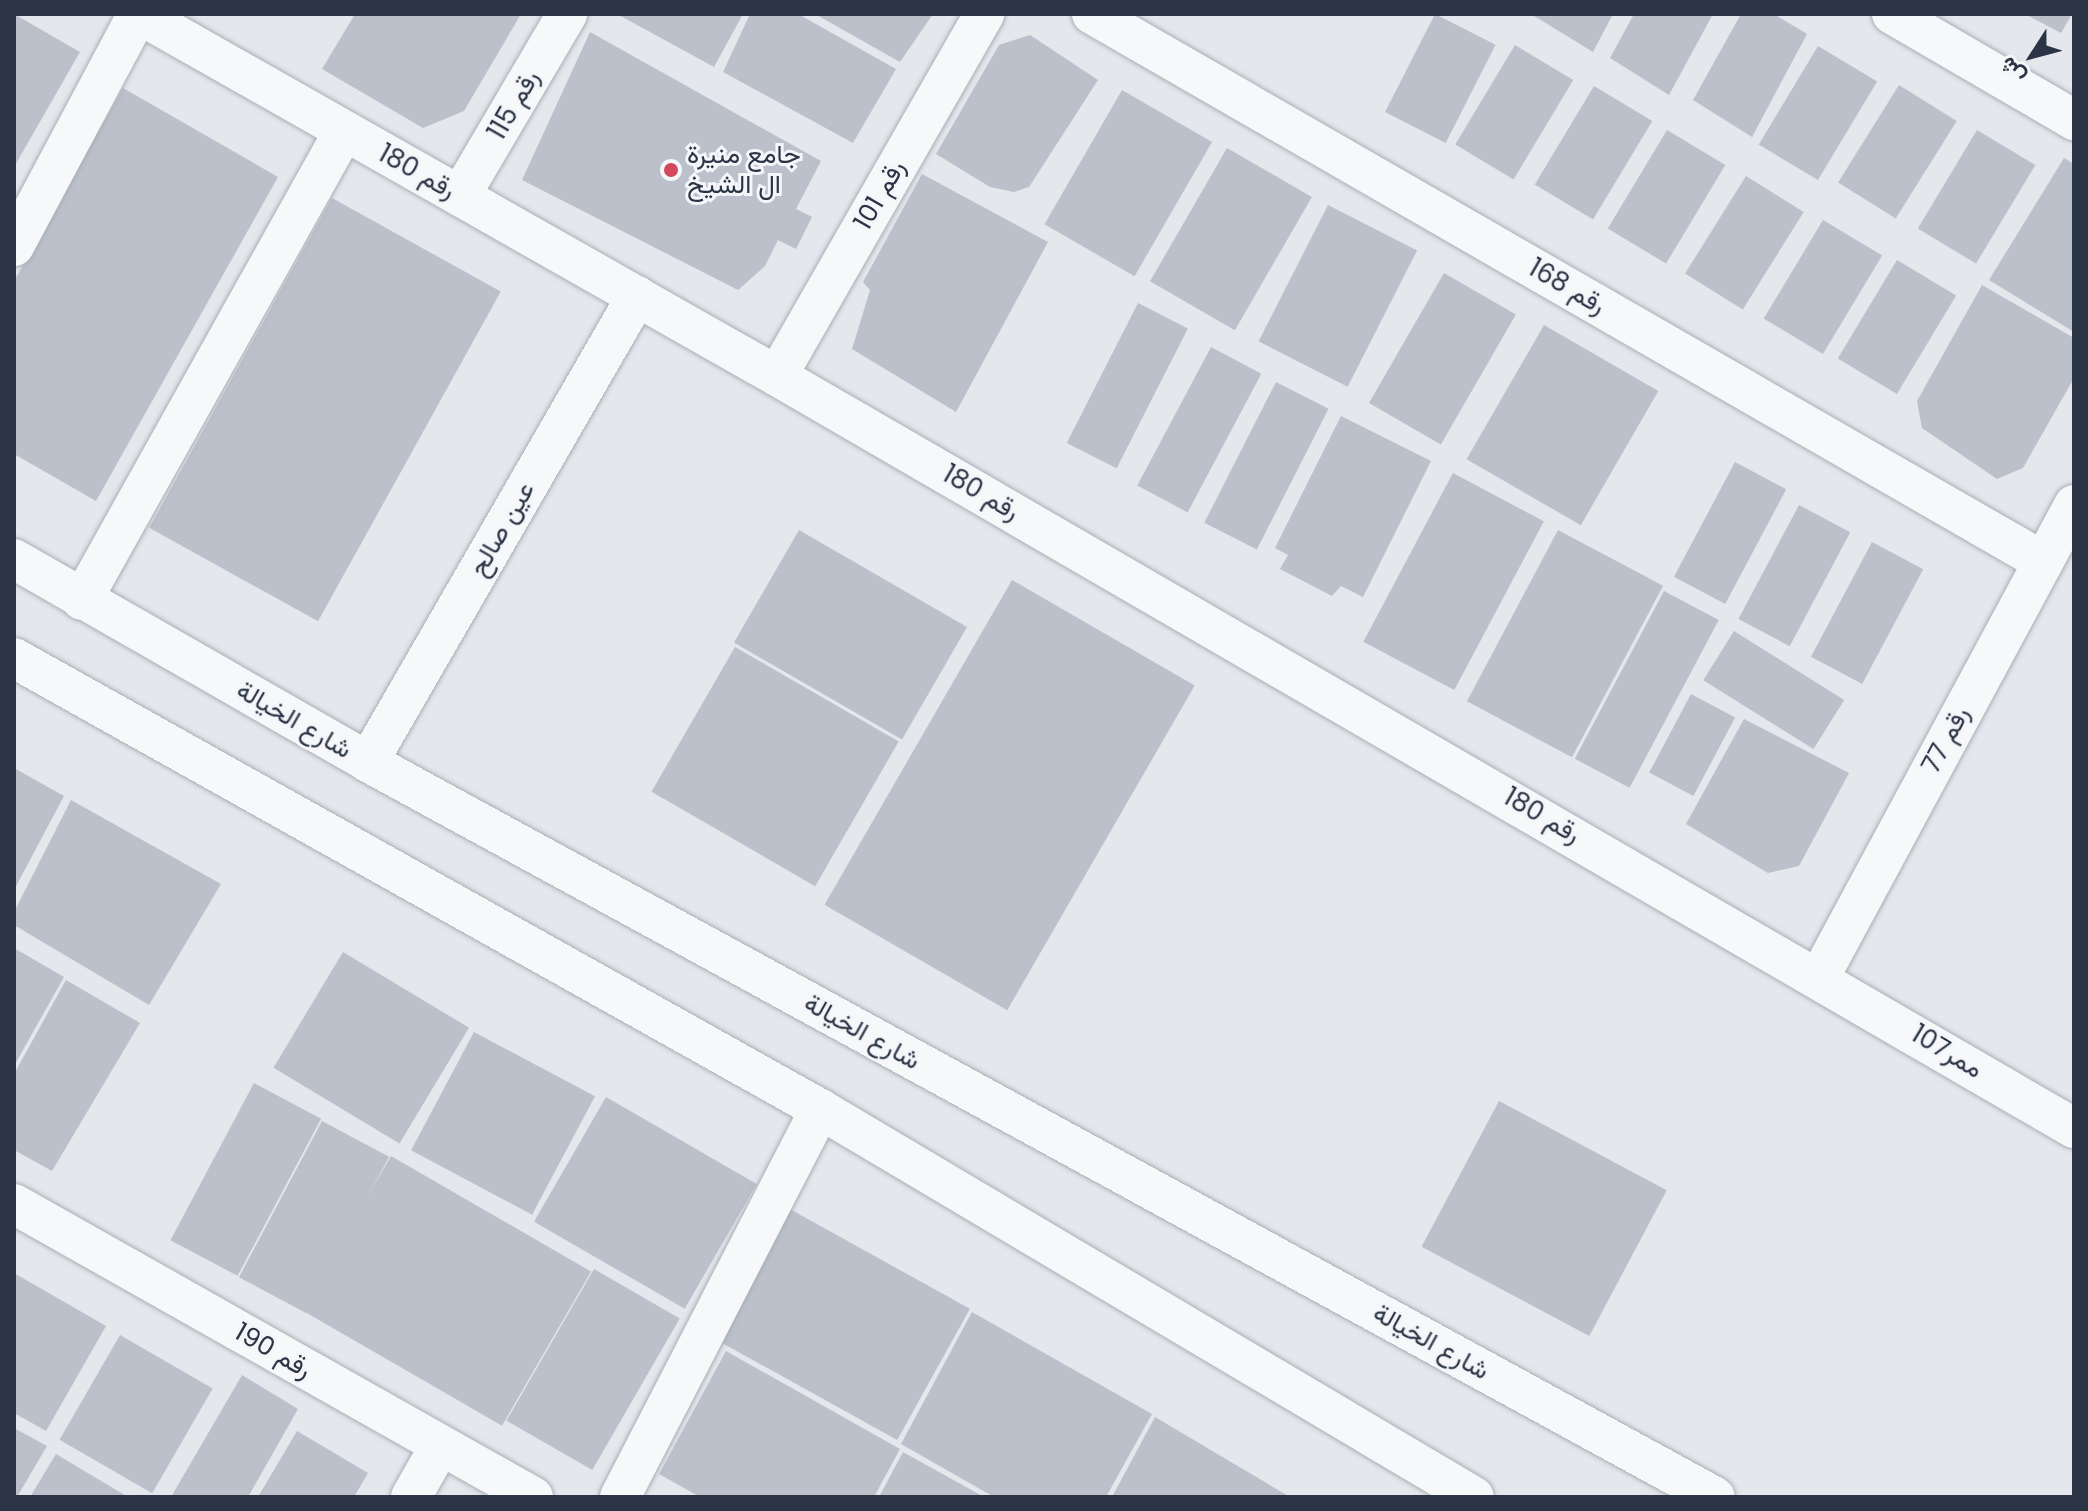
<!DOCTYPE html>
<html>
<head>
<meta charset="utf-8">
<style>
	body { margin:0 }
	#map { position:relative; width:2088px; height:1511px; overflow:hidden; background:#e4e7ec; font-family:Poppins,Vazirmatn,sans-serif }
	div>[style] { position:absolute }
	.building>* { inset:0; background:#bbc0ca; transform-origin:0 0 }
	.roads { filter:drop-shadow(0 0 2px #a9aeb7) drop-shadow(0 0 2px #a9aeb7) }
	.minor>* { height:40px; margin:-20px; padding:0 20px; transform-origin:20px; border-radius:20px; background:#f7f8fa }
	.dots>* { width:22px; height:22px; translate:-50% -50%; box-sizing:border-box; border:4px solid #f4f6f9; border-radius:50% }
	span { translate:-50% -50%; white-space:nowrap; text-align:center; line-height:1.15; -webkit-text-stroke:6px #f4f6f9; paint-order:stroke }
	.street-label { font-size:26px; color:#2b3445 }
	.poi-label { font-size:26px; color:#2b3445 }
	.left { translate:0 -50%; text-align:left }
	.frame { position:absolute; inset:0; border:16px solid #2b3445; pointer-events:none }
	.north { position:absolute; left:1992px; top:16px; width:80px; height:80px; -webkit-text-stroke:6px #f4f6f9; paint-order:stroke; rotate:234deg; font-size:22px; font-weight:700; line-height:32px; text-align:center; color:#2b3445 }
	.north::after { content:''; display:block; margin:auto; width:28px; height:36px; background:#2b3445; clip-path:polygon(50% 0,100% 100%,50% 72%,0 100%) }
</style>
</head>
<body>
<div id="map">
	<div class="building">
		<i style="clip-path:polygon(14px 14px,80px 52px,14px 167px)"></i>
		<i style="clip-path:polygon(355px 14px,521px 14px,464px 111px,423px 128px,322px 69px)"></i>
		<i style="clip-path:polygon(617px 14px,743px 14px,714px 67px)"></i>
		<i style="clip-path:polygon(750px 14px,798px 14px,896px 69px,853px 143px,723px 72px)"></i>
		<i style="clip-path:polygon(815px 14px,933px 14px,900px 62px)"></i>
		<i style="left:1435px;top:14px;width:68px;height:110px;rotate:27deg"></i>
		<i style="clip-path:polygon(1531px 14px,1613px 14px,1593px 52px)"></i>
		<i style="clip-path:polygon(1634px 14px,1713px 14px,1669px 95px,1610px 58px)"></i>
		<i style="clip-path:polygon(1741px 14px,1774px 14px,1807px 34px,1752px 137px,1693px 100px)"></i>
		<i style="clip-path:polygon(2025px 14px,2072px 14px,2061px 33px)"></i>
		<i style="clip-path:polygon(590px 32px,821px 161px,796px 209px,812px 217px,796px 249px,778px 240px,765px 266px,738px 290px,522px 180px)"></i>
		<i style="clip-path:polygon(1030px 35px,1098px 80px,1029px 187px,1014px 192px,990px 187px,936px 154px,999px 45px)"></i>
		<i style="left:1515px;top:45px;width:68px;height:116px;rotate:31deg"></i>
		<i style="left:1818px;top:46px;width:69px;height:115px;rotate:31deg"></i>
		<i style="left:1899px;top:85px;width:68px;height:115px;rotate:32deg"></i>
		<i style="left:1594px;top:86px;width:68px;height:115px;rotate:31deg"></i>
		<i style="clip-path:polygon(123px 88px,278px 177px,96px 501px,14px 454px,14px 281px)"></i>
		<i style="left:1122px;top:90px;width:104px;height:155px;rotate:30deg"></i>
		<i style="left:1667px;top:130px;width:68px;height:115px;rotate:31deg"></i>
		<i style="left:1977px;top:130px;width:68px;height:115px;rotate:31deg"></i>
		<i style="left:1227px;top:148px;width:98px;height:154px;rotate:30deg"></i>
		<i style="clip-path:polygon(2064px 158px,2074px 164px,2074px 332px,1989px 280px)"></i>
		<i style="clip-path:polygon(922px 174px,1048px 242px,956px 412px,852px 349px,870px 290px,863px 282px)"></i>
		<i style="left:1746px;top:176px;width:68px;height:115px;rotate:32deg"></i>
		<i style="left:332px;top:198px;width:193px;height:377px;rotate:29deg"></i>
		<i style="left:1328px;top:205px;width:100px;height:153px;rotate:27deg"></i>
		<i style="left:1823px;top:220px;width:69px;height:115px;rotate:31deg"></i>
		<i style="left:1897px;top:260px;width:69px;height:115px;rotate:31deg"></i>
		<i style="left:1444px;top:273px;width:83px;height:150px;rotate:30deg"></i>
		<i style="clip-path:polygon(1982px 285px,2074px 338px,2074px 378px,2023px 468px,1997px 479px,1922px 428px,1917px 401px)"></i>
		<i style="left:1138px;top:303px;width:56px;height:157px;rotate:27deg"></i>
		<i style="left:1544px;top:325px;width:132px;height:155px;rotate:30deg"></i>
		<i style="left:1211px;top:347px;width:57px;height:157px;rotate:28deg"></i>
		<i style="left:1276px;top:382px;width:59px;height:158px;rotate:27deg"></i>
		<i style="clip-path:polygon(1341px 416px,1431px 461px,1363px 597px,1341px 586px,1332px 596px,1280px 569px,1288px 555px,1275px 548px)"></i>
		<i style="left:1735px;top:462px;width:58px;height:130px;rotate:28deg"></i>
		<i style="left:1453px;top:473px;width:103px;height:191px;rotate:28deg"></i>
		<i style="left:1799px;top:505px;width:58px;height:129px;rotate:28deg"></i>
		<i style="left:799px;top:530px;width:194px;height:130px;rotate:30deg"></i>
		<i style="left:1558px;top:530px;width:119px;height:194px;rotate:28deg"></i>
		<i style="left:1872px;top:542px;width:58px;height:130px;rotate:28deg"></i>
		<i style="left:1012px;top:580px;width:211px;height:375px;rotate:30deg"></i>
		<i style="left:1664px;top:591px;width:62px;height:190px;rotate:28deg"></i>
		<i style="left:1734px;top:631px;width:130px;height:58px;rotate:32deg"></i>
		<i style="left:735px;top:647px;width:189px;height:167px;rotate:30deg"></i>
		<i style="left:1691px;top:694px;width:50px;height:89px;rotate:28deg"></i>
		<i style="clip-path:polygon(1744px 719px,1849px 773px,1799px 866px,1768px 873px,1686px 824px)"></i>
		<i style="clip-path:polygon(14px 768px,64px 796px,14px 890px)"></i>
		<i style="clip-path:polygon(71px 800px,221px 884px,149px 1005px,14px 925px,14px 912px)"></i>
		<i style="clip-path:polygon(14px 948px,64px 977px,14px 1066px)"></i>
		<i style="left:343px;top:952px;width:147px;height:135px;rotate:31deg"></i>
		<i style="clip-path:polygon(66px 980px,140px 1023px,52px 1171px,14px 1150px,14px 1074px)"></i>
		<i style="left:474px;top:1032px;width:137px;height:134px;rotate:28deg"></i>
		<i style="left:254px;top:1083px;width:76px;height:178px;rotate:28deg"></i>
		<i style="left:606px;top:1097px;width:174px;height:144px;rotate:30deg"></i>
		<i style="left:1499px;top:1101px;width:190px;height:165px;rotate:28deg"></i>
		<i style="left:322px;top:1121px;width:76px;height:177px;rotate:28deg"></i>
		<i style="left:391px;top:1156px;width:231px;height:178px;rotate:30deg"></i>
		<i style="left:788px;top:1208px;width:208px;height:150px;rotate:29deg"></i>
		<i style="left:594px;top:1269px;width:99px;height:175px;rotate:30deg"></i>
		<i style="clip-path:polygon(14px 1273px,106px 1326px,46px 1431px,14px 1413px)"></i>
		<i style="clip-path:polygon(972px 1312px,1152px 1414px,1106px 1497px,994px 1497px,901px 1444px)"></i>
		<i style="left:120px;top:1335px;width:107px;height:121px;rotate:30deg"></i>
		<i style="clip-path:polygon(726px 1351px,900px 1449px,874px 1497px,700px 1497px,659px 1474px)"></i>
		<i style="clip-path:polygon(242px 1375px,298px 1409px,248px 1497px,171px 1497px)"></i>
		<i style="clip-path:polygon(1155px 1417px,1290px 1497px,1112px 1497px)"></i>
		<i style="clip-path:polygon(14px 1428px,47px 1446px,17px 1497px,14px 1497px)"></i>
		<i style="clip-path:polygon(297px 1431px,368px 1473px,354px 1497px,258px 1497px)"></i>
		<i style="clip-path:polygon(903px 1452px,984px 1497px,879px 1497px)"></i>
		<i style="clip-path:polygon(56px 1454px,128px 1497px,30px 1497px)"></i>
	</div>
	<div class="roads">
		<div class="minor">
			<i style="left:139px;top:14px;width:734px;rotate:29.57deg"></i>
			<i style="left:777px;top:376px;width:1499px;rotate:30.11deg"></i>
			<i style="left:1092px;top:14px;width:1096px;rotate:29.93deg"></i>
			<i style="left:1892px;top:14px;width:211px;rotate:30.2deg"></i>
			<i style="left:460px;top:196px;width:211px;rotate:-59.5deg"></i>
			<i style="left:14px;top:246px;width:263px;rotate:-61.9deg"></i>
			<i style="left:777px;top:376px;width:417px;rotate:-60.2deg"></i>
			<i style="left:14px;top:559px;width:408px;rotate:29.8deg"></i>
			<i style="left:368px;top:762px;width:1534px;rotate:28.62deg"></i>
			<i style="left:82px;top:600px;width:537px;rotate:-60.81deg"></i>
			<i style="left:14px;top:658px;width:924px;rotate:29.23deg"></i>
			<i style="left:820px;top:1109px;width:760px;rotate:30.68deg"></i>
			<i style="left:368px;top:762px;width:538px;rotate:-60deg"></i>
			<i style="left:1820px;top:976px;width:535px;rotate:-61.66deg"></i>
			<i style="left:14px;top:1204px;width:596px;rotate:29.45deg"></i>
			<i style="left:411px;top:1497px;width:59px;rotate:-60.4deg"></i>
			<i style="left:620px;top:1497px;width:437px;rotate:-62.7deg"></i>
		</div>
	</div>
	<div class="dots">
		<i style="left:671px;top:170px;background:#d1495b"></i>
	</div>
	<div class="street-label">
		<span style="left:514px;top:105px;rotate:-60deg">رقم 115</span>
		<span style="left:417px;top:172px;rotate:29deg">رقم 180</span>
		<span style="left:880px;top:195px;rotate:-60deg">رقم 101</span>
		<span style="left:1567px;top:287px;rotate:30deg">رقم 168</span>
		<span style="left:981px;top:493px;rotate:30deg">رقم 180</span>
		<span style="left:502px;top:529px;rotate:-60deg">عين صالح</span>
		<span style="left:294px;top:720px;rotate:30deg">شارع الخيالة</span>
		<span style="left:1946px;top:740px;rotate:-62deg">رقم 77</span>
		<span style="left:1542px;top:816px;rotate:30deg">رقم 180</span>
		<span style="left:862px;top:1032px;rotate:29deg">شارع الخيالة</span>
		<span style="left:1947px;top:1052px;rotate:31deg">ممر107</span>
		<span style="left:1431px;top:1342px;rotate:29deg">شارع الخيالة</span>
		<span style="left:273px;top:1351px;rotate:30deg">رقم 190</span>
	</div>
	<div class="poi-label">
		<span class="left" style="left:687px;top:170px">جامع منيرة<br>ال الشيخ</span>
	</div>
	<div class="frame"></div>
	<div class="north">ش</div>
</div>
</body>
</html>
